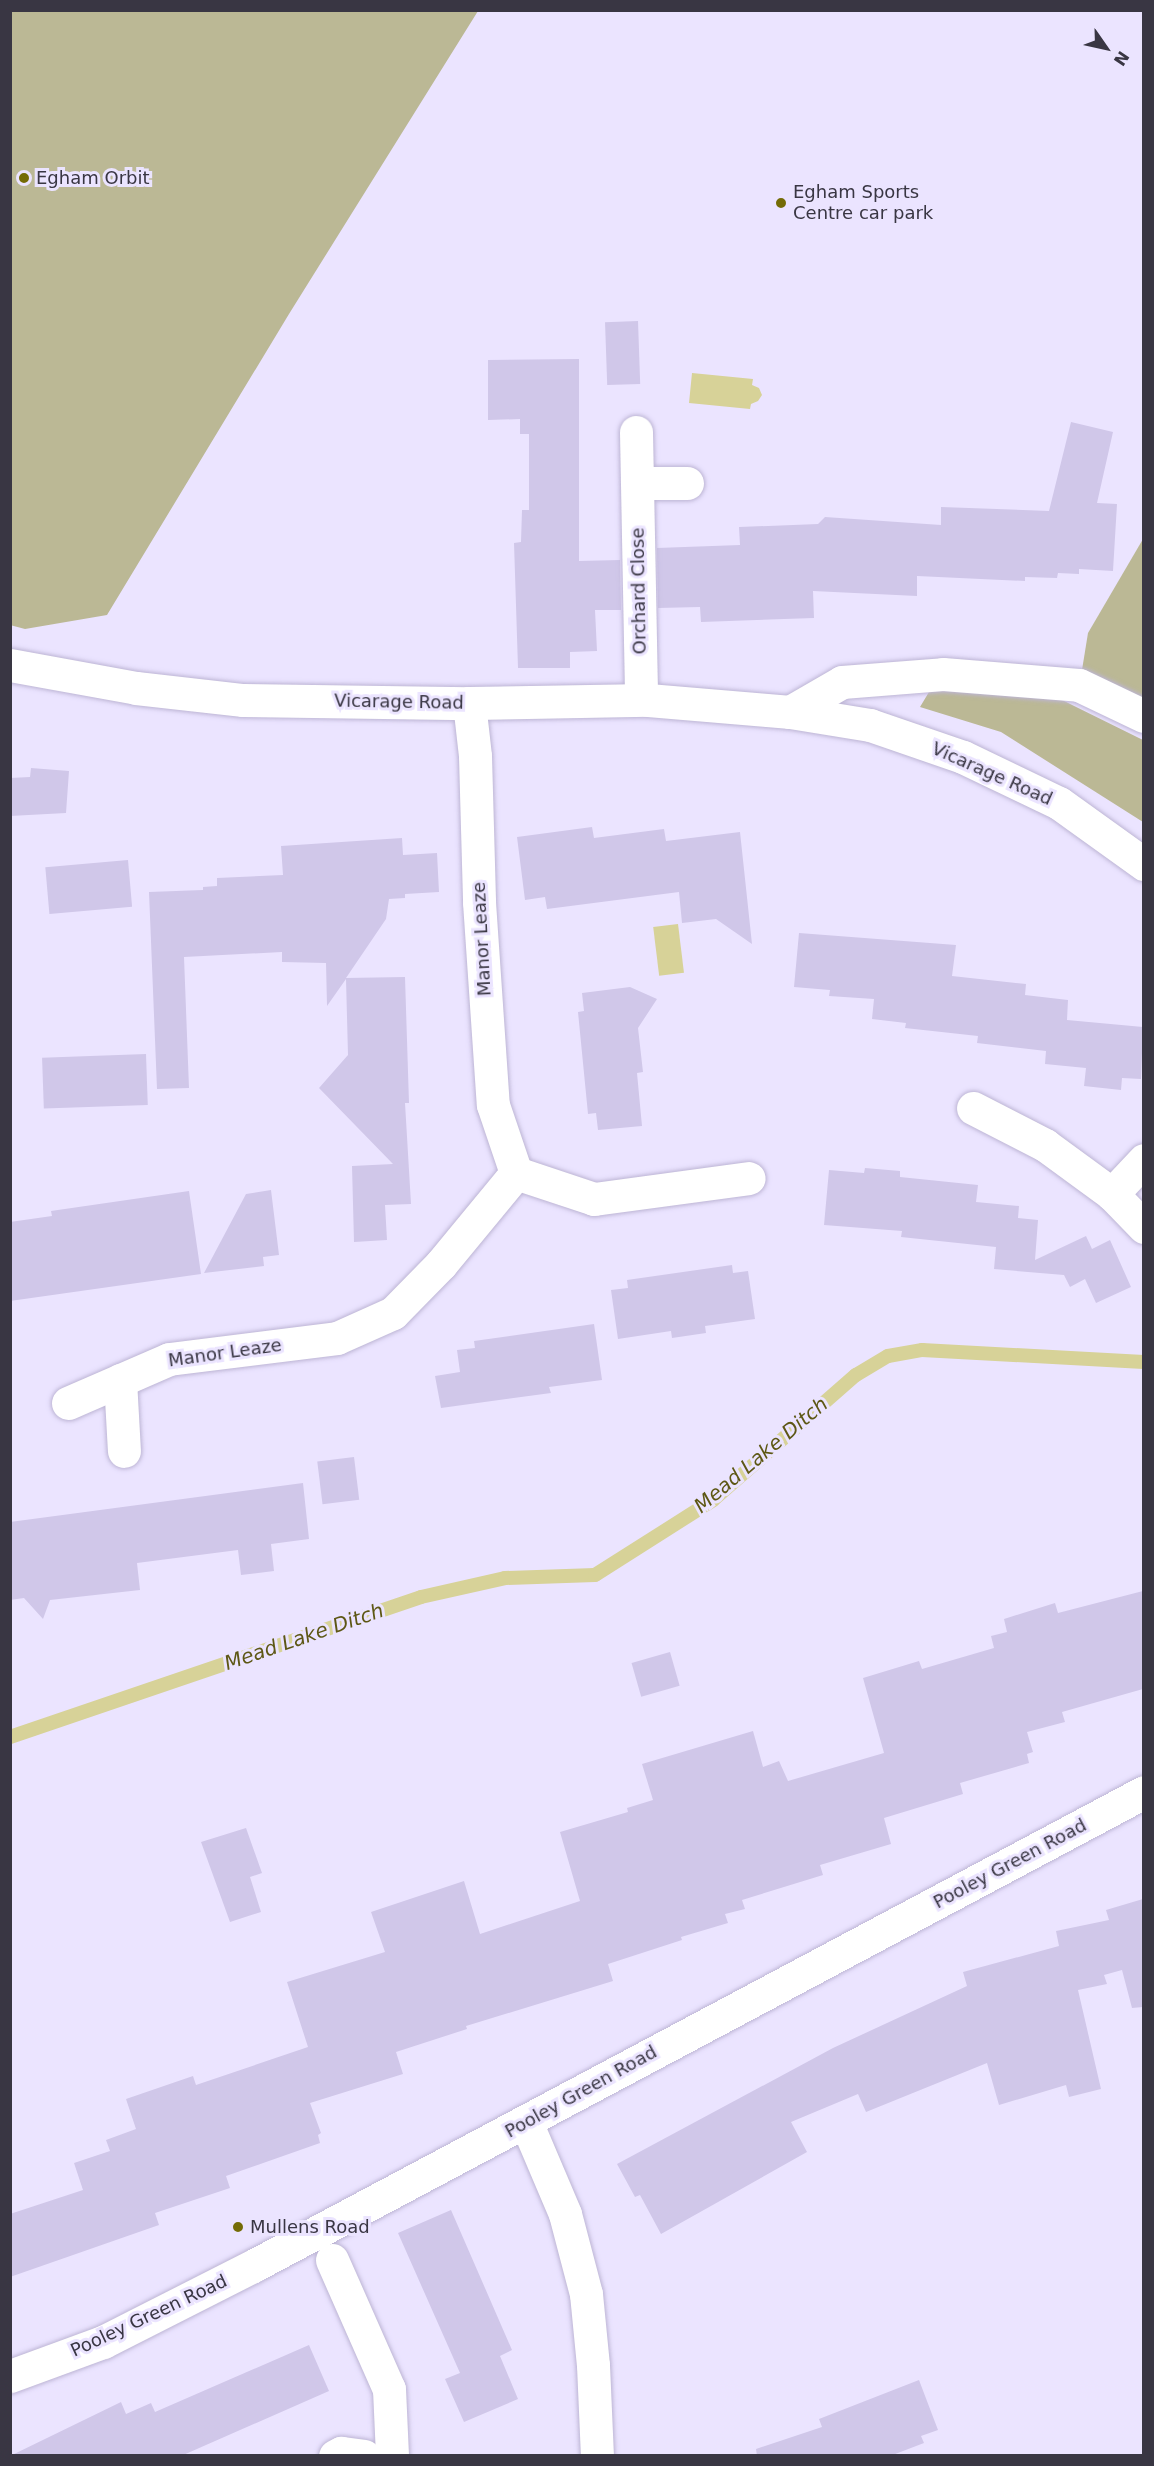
<!DOCTYPE html>
<html>
<head>
<meta charset="utf-8">
<style>
	body { margin:0 }
	#map { position:relative; width:1154px; height:2466px; overflow:hidden; background:#ebe4ff; font-family:"DejaVu Sans",sans-serif }
	div>[style] { position:absolute }
	.green>* { inset:0; background:#bbb895 }
	.water>* { inset:0; background:#d7d298; transform-origin:0 0 }
	.stream>* { height:14px; margin:-7px; padding:0 7px; transform-origin:7px; border-radius:7px; background:#d7d298 }
	.building>* { inset:0; background:#d0c7e9; transform-origin:0 0 }
	.roads { filter:drop-shadow(0 0 2px #bdb5d5) drop-shadow(0 0 2px #bdb5d5) }
	.street>* { height:33px; margin:-16.5px; padding:0 16.5px; transform-origin:16.5px; border-radius:16.5px; background:#fff }
	.secondary>* { height:33px; margin:-16.5px; padding:0 16.5px; transform-origin:16.5px; border-radius:16.5px; background:#fff }
	.dots>* { width:16px; height:16px; translate:-50% -50%; box-sizing:border-box; border:3px solid #ebe4ff; border-radius:50% }
	span { translate:-50% -50%; white-space:nowrap; text-align:center; line-height:1.15; -webkit-text-stroke:6px #ebe4ff; paint-order:stroke }
	.poi-label { font-size:18px; color:#393643 }
	.left { translate:0 -50%; text-align:left }
	.street-label { font-size:18px; color:#393643 }
	.water-label { font-size:20px; color:#5d5714; font-style:italic }
	.frame { position:absolute; inset:0; border:12px solid #393643; pointer-events:none }
	.north { position:absolute; left:1076px; top:18px; width:60px; height:60px; -webkit-text-stroke:4px #ebe4ff; paint-order:stroke; rotate:124deg; font-size:16px; font-weight:700; line-height:24px; text-align:center; color:#393643 }
	.north::after { content:''; display:block; margin:auto; width:21px; height:27px; background:#393643; clip-path:polygon(50% 0,100% 100%,50% 72%,0 100%) }
</style>
</head>
<body>
<div id="map">
	<div class="green">
		<i style="clip-path:polygon(11px 10px,478px 11px,289px 314px,107px 615px,25px 629px,10px 625px)"></i>
		<i style="clip-path:polygon(1143px 539px,1143px 704px,1082px 670px,1088px 633px)"></i>
		<i style="clip-path:polygon(932px 687px,1058px 698px,1143px 740px,1143px 822px,1001px 732px,920px 707px)"></i>
	</div>
	<div class="water">
		<i style="clip-path:polygon(692px 373px,753px 379px,752px 385px,759px 388px,762px 395px,758px 401px,751px 404px,750px 409px,689px 403px)"></i>
		<i style="left:678px;top:924px;width:49px;height:25px;rotate:83deg"></i>
	</div>
	<div class="stream">
		<i style="left:10px;top:1737px;width:434px;rotate:-18.8deg"></i>
		<i style="left:421px;top:1597px;width:86px;rotate:-12.7deg"></i>
		<i style="left:505px;top:1578px;width:90px;rotate:-1.9deg"></i>
		<i style="left:595px;top:1575px;width:140px;rotate:-32.4deg"></i>
		<i style="left:713px;top:1500px;width:190px;rotate:-41.2deg"></i>
		<i style="left:856px;top:1375px;width:37px;rotate:-31deg"></i>
		<i style="left:888px;top:1356px;width:35px;rotate:-10deg"></i>
		<i style="left:922px;top:1350px;width:222px;rotate:3.1deg"></i>
	</div>
	<div class="building">
		<i style="left:638px;top:321px;width:63px;height:33px;rotate:88deg"></i>
		<i style="clip-path:polygon(579px 359px,579px 561px,620px 560px,621px 610px,595px 610px,597px 651px,570px 652px,570px 668px,518px 668px,514px 543px,521px 542px,522px 510px,529px 510px,529px 434px,520px 434px,520px 419px,488px 420px,488px 360px)"></i>
		<i style="clip-path:polygon(1071px 422px,1113px 432px,1097px 503px,1117px 504px,1113px 571px,1079px 569px,1079px 574px,1058px 573px,1057px 578px,1025px 577px,1025px 581px,917px 576px,917px 596px,813px 591px,814px 618px,701px 622px,700px 607px,658px 608px,657px 548px,740px 545px,739px 527px,818px 524px,825px 517px,941px 525px,941px 507px,1049px 511px)"></i>
		<i style="clip-path:polygon(31px 768px,69px 771px,66px 813px,10px 816px,10px 778px,30px 777px)"></i>
		<i style="clip-path:polygon(592px 827px,594px 838px,664px 829px,666px 841px,740px 832px,752px 944px,716px 919px,682px 923px,679px 892px,547px 909px,545px 897px,525px 900px,517px 837px)"></i>
		<i style="clip-path:polygon(402px 838px,403px 855px,437px 853px,439px 892px,405px 894px,405px 898px,389px 899px,386px 919px,346px 978px,405px 977px,409px 1103px,405px 1103px,411px 1204px,385px 1205px,387px 1240px,354px 1242px,352px 1166px,393px 1164px,319px 1088px,348px 1055px,346px 979px,327px 1006px,326px 963px,282px 962px,282px 952px,184px 957px,189px 1088px,157px 1089px,149px 892px,203px 890px,203px 887px,217px 886px,217px 878px,283px 875px,281px 846px)"></i>
		<i style="left:128px;top:860px;width:47px;height:83px;rotate:85deg"></i>
		<i style="clip-path:polygon(799px 933px,956px 945px,952px 976px,1026px 984px,1025px 995px,1068px 1000px,1067px 1020px,1143px 1027px,1141px 1079px,1122px 1078px,1121px 1090px,1084px 1086px,1086px 1068px,1045px 1064px,1046px 1051px,977px 1043px,978px 1036px,905px 1028px,906px 1023px,872px 1019px,874px 999px,829px 996px,830px 990px,794px 987px)"></i>
		<i style="clip-path:polygon(630px 987px,657px 999px,638px 1028px,643px 1072px,637px 1073px,642px 1126px,598px 1130px,596px 1113px,588px 1114px,578px 1012px,584px 1011px,582px 993px)"></i>
		<i style="left:146px;top:1054px;width:51px;height:104px;rotate:88deg"></i>
		<i style="clip-path:polygon(865px 1168px,900px 1171px,900px 1177px,978px 1185px,976px 1202px,1019px 1206px,1018px 1218px,1038px 1220px,1035px 1260px,1086px 1236px,1092px 1249px,1110px 1240px,1131px 1287px,1096px 1303px,1085px 1279px,1070px 1287px,1064px 1275px,994px 1269px,996px 1247px,901px 1237px,902px 1231px,824px 1225px,829px 1170px,864px 1173px)"></i>
		<i style="clip-path:polygon(271px 1190px,279px 1255px,263px 1257px,264px 1266px,204px 1273px,246px 1194px)"></i>
		<i style="clip-path:polygon(189px 1191px,201px 1274px,10px 1301px,10px 1222px,52px 1216px,51px 1211px)"></i>
		<i style="clip-path:polygon(732px 1265px,733px 1273px,748px 1271px,755px 1319px,705px 1326px,706px 1333px,672px 1338px,671px 1331px,618px 1339px,611px 1290px,628px 1288px,627px 1280px)"></i>
		<i style="clip-path:polygon(594px 1324px,602px 1380px,549px 1387px,551px 1393px,441px 1408px,435px 1376px,460px 1372px,457px 1350px,475px 1348px,474px 1341px)"></i>
		<i style="left:354px;top:1457px;width:43px;height:37px;rotate:83deg"></i>
		<i style="clip-path:polygon(303px 1483px,309px 1539px,271px 1544px,274px 1571px,241px 1575px,238px 1550px,137px 1563px,140px 1590px,50px 1600px,43px 1619px,24px 1598px,10px 1600px,10px 1522px)"></i>
		<i style="clip-path:polygon(1143px 1591px,1143px 1689px,1062px 1712px,1065px 1722px,1027px 1732px,1033px 1752px,1027px 1754px,1029px 1763px,960px 1783px,963px 1794px,884px 1818px,891px 1844px,820px 1865px,823px 1875px,742px 1900px,745px 1909px,725px 1914px,728px 1923px,681px 1937px,682px 1940px,608px 1964px,613px 1981px,466px 2026px,467px 2029px,396px 2052px,403px 2074px,310px 2103px,321px 2133px,318px 2135px,320px 2143px,226px 2176px,230px 2188px,155px 2213px,159px 2225px,10px 2277px,10px 2214px,83px 2190px,74px 2163px,110px 2151px,106px 2140px,136px 2129px,126px 2099px,193px 2076px,196px 2085px,308px 2047px,287px 1982px,385px 1952px,371px 1912px,464px 1881px,480px 1934px,580px 1901px,560px 1832px,628px 1812px,627px 1808px,653px 1800px,642px 1764px,753px 1731px,763px 1767px,779px 1761px,788px 1781px,884px 1753px,863px 1678px,919px 1661px,922px 1669px,994px 1648px,991px 1636px,1007px 1632px,1004px 1619px,1055px 1603px,1058px 1613px)"></i>
		<i style="left:670px;top:1652px;width:35px;height:40px;rotate:74deg"></i>
		<i style="clip-path:polygon(246px 1828px,262px 1873px,250px 1877px,261px 1912px,230px 1922px,201px 1842px)"></i>
		<i style="clip-path:polygon(1143px 1899px,1143px 2007px,1132px 2008px,1122px 1970px,1104px 1975px,1107px 1984px,1078px 1990px,1101px 2089px,1069px 2097px,1066px 2085px,999px 2105px,987px 2063px,866px 2112px,858px 2094px,791px 2122px,807px 2152px,661px 2234px,640px 2195px,635px 2197px,617px 2164px,833px 2048px,967px 1986px,963px 1972px,1059px 1946px,1056px 1931px,1109px 1920px,1106px 1910px)"></i>
		<i style="clip-path:polygon(451px 2210px,512px 2350px,500px 2356px,518px 2399px,464px 2422px,445px 2379px,460px 2373px,398px 2233px)"></i>
		<i style="clip-path:polygon(309px 2345px,329px 2391px,181px 2456px,10px 2456px,121px 2402px,126px 2414px,151px 2403px,155px 2412px)"></i>
		<i style="clip-path:polygon(919px 2380px,938px 2430px,921px 2436px,924px 2443px,890px 2456px,757px 2456px,756px 2449px,822px 2427px,819px 2419px)"></i>
	</div>
	<div class="roads">
		<div class="street">
			<i style="left:636px;top:432px;width:267px;rotate:88.9deg"></i>
			<i style="left:638px;top:483px;width:49px"></i>
			<i style="left:469px;top:703px;width:53px;rotate:83.5deg"></i>
			<i style="left:475px;top:756px;width:146px;rotate:88.4deg"></i>
			<i style="left:479px;top:902px;width:203px;rotate:86.1deg"></i>
			<i style="left:493px;top:1105px;width:72px;rotate:71.3deg"></i>
			<i style="left:516px;top:1173px;width:82px;rotate:18.4deg"></i>
			<i style="left:594px;top:1199px;width:156px;rotate:-7.7deg"></i>
			<i style="left:790px;top:712px;width:60px;rotate:-30deg"></i>
			<i style="left:842px;top:682px;width:101px;rotate:-4.5deg"></i>
			<i style="left:943px;top:674px;width:136px;rotate:4.6deg"></i>
			<i style="left:1079px;top:685px;width:72px;rotate:25.5deg"></i>
			<i style="left:973px;top:1108px;width:81px;rotate:27.2deg"></i>
			<i style="left:1045px;top:1145px;width:83px;rotate:36.2deg"></i>
			<i style="left:1144px;top:1160px;width:47px;rotate:133.3deg"></i>
			<i style="left:1112px;top:1194px;width:46px;rotate:45.9deg"></i>
			<i style="left:120px;top:1380px;width:71px;rotate:86.8deg"></i>
			<i style="left:68px;top:1403px;width:110px;rotate:-23.5deg"></i>
			<i style="left:169px;top:1359px;width:169px;rotate:-7.1deg"></i>
			<i style="left:337px;top:1338px;width:61px;rotate:-24.1deg"></i>
			<i style="left:393px;top:1313px;width:69px;rotate:-45.6deg"></i>
			<i style="left:441px;top:1264px;width:118px;rotate:-50.5deg"></i>
			<i style="left:526px;top:2122px;width:100px;rotate:67deg"></i>
			<i style="left:565px;top:2214px;width:83px;rotate:75.3deg"></i>
			<i style="left:586px;top:2294px;width:71px;rotate:84.4deg"></i>
			<i style="left:593px;top:2365px;width:91px;rotate:87.5deg"></i>
			<i style="left:332px;top:2260px;width:141px;rotate:66.2deg"></i>
			<i style="left:389px;top:2389px;width:67px;rotate:87.4deg"></i>
			<i style="left:335px;top:2456px;width:7px;rotate:-27deg"></i>
			<i style="left:341px;top:2453px;width:23px;rotate:7deg"></i>
		</div>
		<div class="secondary">
			<i style="left:10px;top:665px;width:128px;rotate:10.3deg"></i>
			<i style="left:136px;top:688px;width:108px;rotate:6.4deg"></i>
			<i style="left:243px;top:700px;width:226px;rotate:0.8deg"></i>
			<i style="left:469px;top:703px;width:179px;rotate:-1deg"></i>
			<i style="left:648px;top:700px;width:143px;rotate:4.8deg"></i>
			<i style="left:790px;top:712px;width:81px;rotate:9.2deg"></i>
			<i style="left:870px;top:725px;width:98px;rotate:19deg"></i>
			<i style="left:963px;top:757px;width:106px;rotate:25.6deg"></i>
			<i style="left:1059px;top:803px;width:105px;rotate:35.7deg"></i>
			<i style="left:10px;top:2376px;width:99px;rotate:-20.1deg"></i>
			<i style="left:103px;top:2342px;width:168px;rotate:-26.9deg"></i>
			<i style="left:253px;top:2266px;width:1009px;rotate:-28.01deg"></i>
		</div>
	</div>
	<div class="dots">
		<i style="left:24px;top:178px;background:#746b06"></i>
		<i style="left:781px;top:203px;background:#746b06"></i>
		<i style="left:238px;top:2227px;background:#746b06"></i>
	</div>
	<div class="poi-label">
		<span class="left" style="left:36px;top:178px">Egham Orbit</span>
		<span class="left" style="left:793px;top:203px">Egham Sports<br>Centre car park</span>
		<span class="left" style="left:250px;top:2227px">Mullens Road</span>
	</div>
	<div class="street-label">
		<span style="left:639px;top:591px;rotate:-91deg">Orchard Close</span>
		<span style="left:399px;top:702px;rotate:1deg">Vicarage Road</span>
		<span style="left:992px;top:774px;rotate:24deg">Vicarage Road</span>
		<span style="left:482px;top:939px;rotate:-93deg">Manor Leaze</span>
		<span style="left:225px;top:1353px;rotate:-8deg">Manor Leaze</span>
		<span style="left:1010px;top:1864px;rotate:-28deg">Pooley Green Road</span>
		<span style="left:581px;top:2092px;rotate:-29deg">Pooley Green Road</span>
		<span style="left:149px;top:2316px;rotate:-25deg">Pooley Green Road</span>
	</div>
	<div class="water-label">
		<span style="left:761px;top:1455px;rotate:-40deg">Mead Lake Ditch</span>
		<span style="left:304px;top:1637px;rotate:-19deg">Mead Lake Ditch</span>
	</div>
	<div class="frame"></div>
	<div class="north">N</div>
</div>
</body>
</html>
